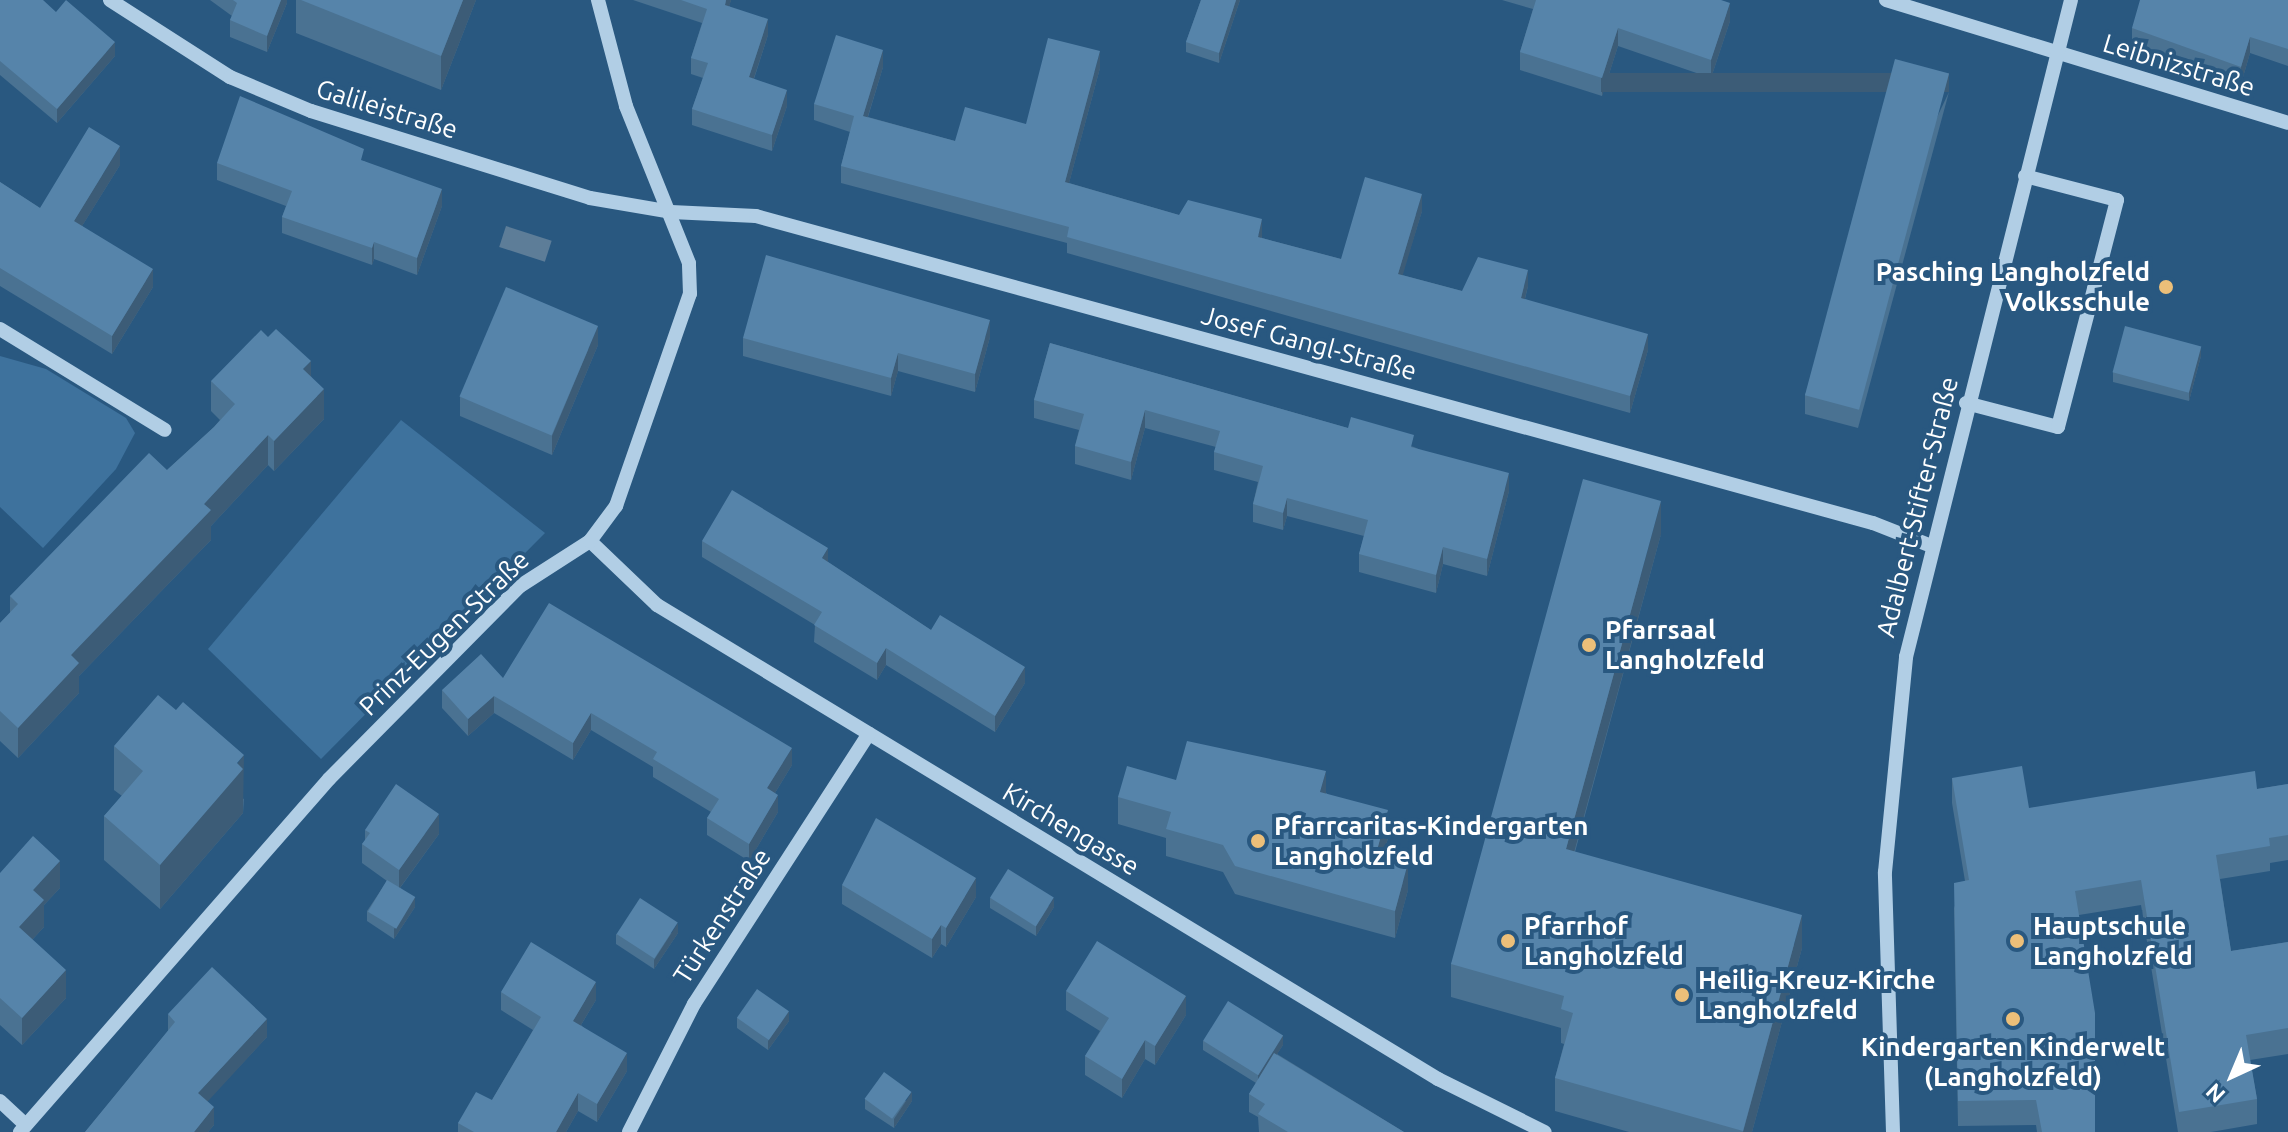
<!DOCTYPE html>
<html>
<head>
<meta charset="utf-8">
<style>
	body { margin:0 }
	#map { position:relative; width:2288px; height:1132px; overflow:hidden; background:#295880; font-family:Ubuntu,sans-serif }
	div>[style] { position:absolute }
	.green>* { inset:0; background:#3e729d }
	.water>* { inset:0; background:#5d7d98; transform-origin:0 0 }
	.minor>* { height:14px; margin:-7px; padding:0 7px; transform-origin:7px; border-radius:7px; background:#b1cee5 }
	.wall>* { inset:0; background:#4a7292 }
	.shaded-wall>* { inset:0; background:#3c5c77; transform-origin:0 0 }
	.building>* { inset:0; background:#5684aa; transform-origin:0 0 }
	.dots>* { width:22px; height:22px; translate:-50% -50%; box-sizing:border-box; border:4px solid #295880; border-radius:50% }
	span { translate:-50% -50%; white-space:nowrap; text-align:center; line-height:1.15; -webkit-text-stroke:8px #295880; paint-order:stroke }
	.street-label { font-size:26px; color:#fff }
	.poi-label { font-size:26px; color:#fff; font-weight:700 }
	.right { translate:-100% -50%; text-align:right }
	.left { translate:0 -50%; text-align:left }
	.north { position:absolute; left:2192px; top:1036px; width:80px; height:80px; -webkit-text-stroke:6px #295880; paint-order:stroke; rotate:224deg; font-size:22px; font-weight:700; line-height:32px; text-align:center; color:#fff }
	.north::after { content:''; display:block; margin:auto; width:28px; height:36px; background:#fff; clip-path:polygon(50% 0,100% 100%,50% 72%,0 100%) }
</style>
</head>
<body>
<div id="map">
	<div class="green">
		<i style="clip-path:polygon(0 356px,46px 369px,126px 418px,135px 433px,116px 469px,43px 548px,0 507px)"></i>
		<i style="clip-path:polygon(401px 420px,545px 533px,321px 759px,208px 649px)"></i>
	</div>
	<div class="water">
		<i style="left:506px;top:226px;width:48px;height:22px;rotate:18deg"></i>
	</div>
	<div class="minor">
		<i style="left:110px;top:0;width:143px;rotate:32.7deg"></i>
		<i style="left:230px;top:77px;width:88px;rotate:22.8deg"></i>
		<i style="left:311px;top:111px;width:292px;rotate:17.3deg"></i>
		<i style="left:590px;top:198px;width:82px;rotate:9.8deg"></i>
		<i style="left:671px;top:212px;width:85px;rotate:2.7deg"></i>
		<i style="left:756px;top:216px;width:1158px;rotate:15.37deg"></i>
		<i style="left:1873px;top:523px;width:60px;rotate:21.4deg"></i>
		<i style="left:1886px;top:0;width:420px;rotate:17deg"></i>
		<i style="left:0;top:329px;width:193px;rotate:31.5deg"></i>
		<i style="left:1966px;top:403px;width:95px;rotate:14.6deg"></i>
		<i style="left:2058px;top:427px;width:143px;rotate:-75.4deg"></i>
		<i style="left:2094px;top:289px;width:92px;rotate:-75.5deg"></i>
		<i style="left:2117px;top:200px;width:95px;rotate:-165.4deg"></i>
		<i style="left:590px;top:541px;width:93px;rotate:43.7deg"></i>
		<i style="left:657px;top:605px;width:914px;rotate:31.25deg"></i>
		<i style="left:1438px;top:1079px;width:119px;rotate:26.4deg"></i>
		<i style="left:0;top:1101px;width:35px;rotate:43deg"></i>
		<i style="left:20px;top:1132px;width:469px;rotate:-48.8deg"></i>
		<i style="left:329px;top:779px;width:272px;rotate:-45.3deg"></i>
		<i style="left:520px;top:586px;width:83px;rotate:-32.7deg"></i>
		<i style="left:590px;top:541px;width:44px;rotate:-53.4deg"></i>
		<i style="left:616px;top:506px;width:225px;rotate:-70.8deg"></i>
		<i style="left:690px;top:294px;width:31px;rotate:-92deg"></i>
		<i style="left:689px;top:263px;width:169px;rotate:-111.9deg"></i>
		<i style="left:626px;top:106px;width:110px;rotate:-104.8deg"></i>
		<i style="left:629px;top:1132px;width:144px;rotate:-63.1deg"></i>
		<i style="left:694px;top:1004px;width:322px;rotate:-57.1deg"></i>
		<i style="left:1893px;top:1132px;width:260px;rotate:-91.8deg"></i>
		<i style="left:1885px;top:872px;width:216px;rotate:-84.4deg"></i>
		<i style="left:1906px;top:657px;width:677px;rotate:-75.9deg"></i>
	</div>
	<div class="wall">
		<i style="clip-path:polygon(0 0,115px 56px,57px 123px,0 75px)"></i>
		<i style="clip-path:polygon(210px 0,287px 0,287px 3px,267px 52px,230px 37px,230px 20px,232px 16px)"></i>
		<i style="clip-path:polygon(296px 0,476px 0,441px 90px,296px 33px)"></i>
		<i style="clip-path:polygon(633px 0,731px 0,729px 6px,768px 35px,754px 79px,787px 106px,772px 151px,692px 125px,692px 109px,703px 78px,691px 74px,691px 58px,702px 23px)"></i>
		<i style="clip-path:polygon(1201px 0,1240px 0,1219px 63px,1186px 52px,1186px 42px)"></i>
		<i style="clip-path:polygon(1502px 0,1721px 0,1730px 21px,1711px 78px,1618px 46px,1602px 96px,1520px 70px,1520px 52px,1533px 9px)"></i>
		<i style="clip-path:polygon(2288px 0,2288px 66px,2250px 53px,2241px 84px,2132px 45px,2132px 28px)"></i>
		<i style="clip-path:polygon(883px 67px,868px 117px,955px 141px,1026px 124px,1100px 68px,1069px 183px,1179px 215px,1262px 236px,1262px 238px,1341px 259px,1422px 211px,1402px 275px,1462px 291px,1528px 286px,1525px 299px,1648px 350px,1630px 413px,1067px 253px,1067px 243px,841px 183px,841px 166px,850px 132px,814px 120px,814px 104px)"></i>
		<i style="clip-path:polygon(1949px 92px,1858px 428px,1805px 414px,1805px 395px)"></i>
		<i style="clip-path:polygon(364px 161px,442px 206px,417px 275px,374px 259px,372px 265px,282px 233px,282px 217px,286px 206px,217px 180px,217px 163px)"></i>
		<i style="clip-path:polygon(120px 165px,82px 226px,153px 287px,112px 354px,0 286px,0 182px,40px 208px)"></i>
		<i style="clip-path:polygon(990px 337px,975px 392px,898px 371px,891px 396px,743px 356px,743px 338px)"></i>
		<i style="clip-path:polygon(1050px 343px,1414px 447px,1509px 491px,1487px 576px,1443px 564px,1436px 593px,1359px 572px,1359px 554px,1364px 536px,1287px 516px,1283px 530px,1253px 522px,1253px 504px,1258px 482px,1214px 470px,1214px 452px,1216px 447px,1145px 428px,1131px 480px,1075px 464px,1075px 446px,1079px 430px,1034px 418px,1034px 400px)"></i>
		<i style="clip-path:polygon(598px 345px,552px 455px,460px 416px,460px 397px)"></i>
		<i style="clip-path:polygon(2201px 356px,2189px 401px,2113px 382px,2113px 372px)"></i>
		<i style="clip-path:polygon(311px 376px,324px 419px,274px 471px,268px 465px,211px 526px,211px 540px,79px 676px,79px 693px,18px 758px,0 741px,0 623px,10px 613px,10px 596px,167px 470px,214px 427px,220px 420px,211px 411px,211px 381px)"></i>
		<i style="clip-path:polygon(1661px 534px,1575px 852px,1802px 948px,1752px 1132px,1629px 1132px,1555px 1111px,1555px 1078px,1564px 1044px,1561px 1043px,1561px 1028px,1451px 997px,1451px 964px)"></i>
		<i style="clip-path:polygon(702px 541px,828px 562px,931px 630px,1025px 683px,995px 732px,886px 665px,877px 680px,814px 642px,815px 625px,702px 557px)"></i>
		<i style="clip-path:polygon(503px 678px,792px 765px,775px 793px,778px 812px,749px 861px,707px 835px,707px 818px,711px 812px,653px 777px,653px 767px,591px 730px,573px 760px,494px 713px,468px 736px,442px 708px,442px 690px)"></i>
		<i style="clip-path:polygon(114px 746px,244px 799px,243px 813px,160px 909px,104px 860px,104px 816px,122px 796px,114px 790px)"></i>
		<i style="clip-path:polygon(1952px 778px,2029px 808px,2257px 789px,2288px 784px,2288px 860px,2270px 863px,2270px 871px,2220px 879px,2231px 951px,2288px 942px,2288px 1054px,2250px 1060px,2257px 1099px,2257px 1124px,2211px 1132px,2178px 1132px,2141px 905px,2079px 915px,2095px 1132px,2037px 1132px,2036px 1125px,1958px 1126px,1954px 908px,1965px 881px,1952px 803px)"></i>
		<i style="clip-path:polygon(1176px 780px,1326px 793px,1388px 838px,1383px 856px,1408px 890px,1395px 938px,1235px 894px,1223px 872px,1166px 856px,1166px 838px,1118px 824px,1118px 797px)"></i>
		<i style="clip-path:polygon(365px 830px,439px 834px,400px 888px,415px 907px,394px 939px,367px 921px,367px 911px,387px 881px,362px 863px,362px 844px,365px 841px)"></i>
		<i style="clip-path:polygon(0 873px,60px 888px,44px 905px,44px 927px,32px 940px,66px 998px,22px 1045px,0 1025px)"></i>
		<i style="clip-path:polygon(842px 885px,976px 897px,946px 947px,941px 944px,932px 958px,842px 904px)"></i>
		<i style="clip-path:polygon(990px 898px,1054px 907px,1036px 936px,990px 908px)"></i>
		<i style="clip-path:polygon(678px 933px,654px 969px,616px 944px,616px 934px)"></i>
		<i style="clip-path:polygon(1066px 991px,1186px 1015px,1155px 1065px,1145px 1059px,1122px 1098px,1085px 1075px,1085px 1056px,1100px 1031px,1066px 1010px)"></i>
		<i style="clip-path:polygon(501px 992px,596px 1000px,581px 1025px,627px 1071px,597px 1122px,578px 1111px,566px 1132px,458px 1132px,458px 1123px,492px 1100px,533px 1030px,501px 1010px)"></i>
		<i style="clip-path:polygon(168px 1014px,267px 1037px,207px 1101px,214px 1125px,208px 1132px,85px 1132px,168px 1031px)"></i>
		<i style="clip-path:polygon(737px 1018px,789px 1021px,768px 1050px,737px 1028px)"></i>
		<i style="clip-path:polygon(1203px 1041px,1283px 1045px,1277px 1054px,1404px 1132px,1259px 1132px,1258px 1117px,1249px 1112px,1249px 1094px,1256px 1083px,1203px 1050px)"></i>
		<i style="clip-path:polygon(865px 1099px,912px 1101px,894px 1128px,865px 1109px)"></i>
	</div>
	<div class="shaded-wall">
		<i style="clip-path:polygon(281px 0,287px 0,287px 3px,267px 52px,267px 36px)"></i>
		<i style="clip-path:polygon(463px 0,476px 0,441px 90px,441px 56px)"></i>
		<i style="clip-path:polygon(726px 0,731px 0,725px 21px,725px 5px)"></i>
		<i style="clip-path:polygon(1236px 0,1240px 0,1219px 63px,1219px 53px)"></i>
		<i style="clip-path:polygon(1730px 3px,1730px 21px,1711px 78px,1711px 60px)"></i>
		<i style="clip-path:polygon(768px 19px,768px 35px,749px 93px,749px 77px)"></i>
		<i style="clip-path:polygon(1618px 28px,1618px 46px,1602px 96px,1602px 78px)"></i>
		<i style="clip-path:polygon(2250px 37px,2250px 53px,2241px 84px,2241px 67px)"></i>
		<i style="clip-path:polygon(115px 42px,115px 56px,57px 123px,57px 109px)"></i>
		<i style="clip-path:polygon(883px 50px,883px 67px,863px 132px,863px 116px)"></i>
		<i style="clip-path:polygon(1100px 51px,1100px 68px,1065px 198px,1065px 182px)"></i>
		<i style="left:1949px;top:73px;width:19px;height:348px;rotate:90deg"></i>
		<i style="clip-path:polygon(787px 90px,787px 106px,772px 151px,772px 135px)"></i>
		<i style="clip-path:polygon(120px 146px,120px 165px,74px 239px,74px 221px)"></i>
		<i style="clip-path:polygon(442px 189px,442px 206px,417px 275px,417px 258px)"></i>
		<i style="clip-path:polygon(1422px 194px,1422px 211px,1398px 291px,1398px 274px)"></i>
		<i style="clip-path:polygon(1262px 219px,1262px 236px,1258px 253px,1258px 237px)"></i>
		<i style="clip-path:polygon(374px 242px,374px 259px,372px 265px,372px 248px)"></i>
		<i style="clip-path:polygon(153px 269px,153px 287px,112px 354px,112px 336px)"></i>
		<i style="clip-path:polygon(1528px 270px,1528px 286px,1521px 314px,1521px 298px)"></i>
		<i style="clip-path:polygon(990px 320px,990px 337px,975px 392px,975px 374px)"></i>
		<i style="clip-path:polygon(598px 326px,598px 345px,552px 455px,552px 436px)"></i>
		<i style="clip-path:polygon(1648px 334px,1648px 350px,1630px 413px,1630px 396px)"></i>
		<i style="clip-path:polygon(2201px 346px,2201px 356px,2189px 401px,2189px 391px)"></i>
		<i style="clip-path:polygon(898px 353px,898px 371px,891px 396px,891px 378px)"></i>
		<i style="clip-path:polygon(311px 361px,311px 391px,303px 369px)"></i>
		<i style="clip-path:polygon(324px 389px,324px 419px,274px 471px,274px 441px)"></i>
		<i style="clip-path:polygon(1145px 410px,1145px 428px,1131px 480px,1131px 462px)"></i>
		<i style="clip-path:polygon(268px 435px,268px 465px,211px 526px,211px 540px,79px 676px,79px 693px,18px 758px,18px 728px,71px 655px,204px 504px)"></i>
		<i style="clip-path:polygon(1509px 473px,1509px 491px,1487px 576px,1487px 559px)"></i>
		<i style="clip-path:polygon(1287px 498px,1287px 516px,1283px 530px,1283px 513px)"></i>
		<i style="clip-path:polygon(1661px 501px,1661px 534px,1566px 882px,1566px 849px)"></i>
		<i style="clip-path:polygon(1443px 547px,1443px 564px,1436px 593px,1436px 575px)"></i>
		<i style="clip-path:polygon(828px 548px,828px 565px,822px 558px)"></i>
		<i style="clip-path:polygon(886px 648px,886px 665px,877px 680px,877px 663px)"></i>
		<i style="clip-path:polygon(1025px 667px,1025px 683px,995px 732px,995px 716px)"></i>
		<i style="clip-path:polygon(494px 696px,494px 713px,468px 736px,468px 719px)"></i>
		<i style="clip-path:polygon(591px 713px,591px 730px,573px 760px,573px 743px)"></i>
		<i style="clip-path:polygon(792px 748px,792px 765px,767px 806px,767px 788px)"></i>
		<i style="clip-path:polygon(244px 755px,243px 813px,160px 909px,160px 865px)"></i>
		<i style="clip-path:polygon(1326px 771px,1326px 798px,1320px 792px)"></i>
		<i style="clip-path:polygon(778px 795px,778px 812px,749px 861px,749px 844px)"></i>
		<i style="clip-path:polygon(1388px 810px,1388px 838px,1376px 881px,1376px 854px)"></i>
		<i style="clip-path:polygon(439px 814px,439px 834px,399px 889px,399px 870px)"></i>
		<i style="clip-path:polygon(60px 861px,60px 888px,44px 905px,44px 927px,19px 954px,19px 927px,33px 890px)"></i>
		<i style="clip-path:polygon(1408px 863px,1408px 890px,1395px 938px,1395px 911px)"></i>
		<i style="clip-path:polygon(976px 878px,976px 897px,946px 947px,946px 928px)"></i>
		<i style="clip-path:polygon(415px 897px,415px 907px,394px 939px,394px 929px)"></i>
		<i style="clip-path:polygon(1054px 898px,1054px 907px,1036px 936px,1036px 926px)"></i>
		<i style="clip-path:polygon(1802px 915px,1802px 948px,1752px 1132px,1743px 1132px)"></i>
		<i style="clip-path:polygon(678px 923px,678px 933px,654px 969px,654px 960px)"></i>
		<i style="clip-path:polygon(941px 925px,941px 944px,932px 958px,932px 939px)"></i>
		<i style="clip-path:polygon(66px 970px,66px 998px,22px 1045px,22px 1018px)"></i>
		<i style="clip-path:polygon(596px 982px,596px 1000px,573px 1038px,573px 1021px)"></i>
		<i style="clip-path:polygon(1186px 996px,1186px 1015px,1155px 1065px,1155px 1046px)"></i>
		<i style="clip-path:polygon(789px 1011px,789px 1021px,768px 1050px,768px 1041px)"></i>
		<i style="clip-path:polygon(267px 1019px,267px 1037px,198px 1112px,198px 1093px)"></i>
		<i style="clip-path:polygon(1283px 1035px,1283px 1045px,1258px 1084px,1258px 1075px)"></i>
		<i style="clip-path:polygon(1145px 1040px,1145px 1059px,1122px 1098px,1122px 1079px)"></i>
		<i style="clip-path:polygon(627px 1053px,627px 1071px,597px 1122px,597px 1104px)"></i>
		<i style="clip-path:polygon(912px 1092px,912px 1101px,894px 1128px,894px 1119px)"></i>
		<i style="clip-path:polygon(578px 1093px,578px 1111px,566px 1132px,556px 1132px)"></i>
		<i style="clip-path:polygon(214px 1107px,214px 1125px,208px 1132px,194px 1132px)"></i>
	</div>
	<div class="building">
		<i style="clip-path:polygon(0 0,43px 0,56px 12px,66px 0,115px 42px,57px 109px,0 61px)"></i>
		<i style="clip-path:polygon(233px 0,281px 0,267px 36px,230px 20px,237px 3px)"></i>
		<i style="clip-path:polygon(301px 0,463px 0,441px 56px)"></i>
		<i style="clip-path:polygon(681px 0,726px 0,725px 5px,768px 19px,749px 77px,787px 90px,772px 135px,692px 109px,708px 63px,691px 58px,707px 9px)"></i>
		<i style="clip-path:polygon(1201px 0,1236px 0,1219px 53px,1186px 42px)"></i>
		<i style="clip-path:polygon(1536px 0,1721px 0,1730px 3px,1711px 60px,1618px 28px,1602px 78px,1520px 52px)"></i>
		<i style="clip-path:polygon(2140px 0,2288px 0,2288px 49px,2250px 37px,2241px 67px,2132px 28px)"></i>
		<i style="clip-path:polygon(836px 35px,883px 50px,863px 116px,955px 141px,965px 107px,1026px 124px,1048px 38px,1100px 51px,1065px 182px,1179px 215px,1188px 200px,1262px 219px,1258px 237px,1341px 259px,1365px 177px,1422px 194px,1398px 274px,1462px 291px,1478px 257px,1528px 270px,1521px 298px,1648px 334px,1630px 396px,1067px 237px,1069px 227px,841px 166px,854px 116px,814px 104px)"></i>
		<i style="left:1895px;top:59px;width:56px;height:348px;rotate:15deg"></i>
		<i style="clip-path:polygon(240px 96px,364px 149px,361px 160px,442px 189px,417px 258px,374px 242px,372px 248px,282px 217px,292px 191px,217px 163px)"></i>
		<i style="clip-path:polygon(89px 127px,120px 146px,74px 221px,153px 269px,112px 336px,0 268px,0 182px,40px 208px)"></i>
		<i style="clip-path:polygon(766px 255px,990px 320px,975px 374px,898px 353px,891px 378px,743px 338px)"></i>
		<i style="left:506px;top:287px;width:100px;height:119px;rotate:23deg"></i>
		<i style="left:2125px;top:326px;width:79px;height:48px;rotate:15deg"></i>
		<i style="clip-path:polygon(276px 329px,311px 361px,303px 369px,324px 389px,274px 441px,268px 435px,204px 504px,211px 510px,71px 655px,79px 663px,18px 728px,0 711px,0 623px,18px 604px,10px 596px,149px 453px,167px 470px,214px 427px,235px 404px,211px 381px,261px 330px,268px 337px)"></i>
		<i style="clip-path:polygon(1050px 343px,1348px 428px,1351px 417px,1414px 435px,1411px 447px,1509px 473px,1487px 559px,1443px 547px,1436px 575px,1359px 554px,1368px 520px,1287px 498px,1283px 513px,1253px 504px,1263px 466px,1214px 452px,1220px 431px,1145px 410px,1131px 462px,1075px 446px,1084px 414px,1034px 400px)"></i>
		<i style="clip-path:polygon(1583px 479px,1661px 501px,1566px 849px,1802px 915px,1743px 1131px,1555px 1078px,1573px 1013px,1561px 1009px,1564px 996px,1451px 964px)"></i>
		<i style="clip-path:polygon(732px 490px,828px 548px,822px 558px,931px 630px,940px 615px,1025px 667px,995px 716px,886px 648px,877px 663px,814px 625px,822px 612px,702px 541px)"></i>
		<i style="clip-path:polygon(549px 603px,792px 748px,767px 788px,778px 795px,749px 844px,707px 818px,719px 799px,653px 759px,657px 752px,591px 713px,573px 743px,494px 696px,468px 719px,442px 690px,481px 654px,503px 678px)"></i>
		<i style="clip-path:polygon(158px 695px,176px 710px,183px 702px,244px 755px,237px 763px,243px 769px,160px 865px,104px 816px,143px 771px,114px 746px)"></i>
		<i style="clip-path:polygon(1187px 741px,1326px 771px,1320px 792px,1388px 810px,1376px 854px,1408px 863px,1395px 911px,1235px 866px,1223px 845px,1166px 829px,1171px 812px,1118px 797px,1127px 766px,1176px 780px)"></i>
		<i style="clip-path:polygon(2022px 766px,2029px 808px,2255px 771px,2257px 789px,2288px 784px,2288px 835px,2269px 838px,2270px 846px,2216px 855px,2231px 951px,2288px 942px,2288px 1028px,2246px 1035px,2257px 1099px,2179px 1112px,2141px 880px,2075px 891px,2095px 1013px,2095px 1132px,2042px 1132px,2036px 1100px,1958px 1101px,1954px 883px,1969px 880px,1952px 778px)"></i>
		<i style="clip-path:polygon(396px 784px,439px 814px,399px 870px,362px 844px,370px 833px,365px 830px)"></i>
		<i style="clip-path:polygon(876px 818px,976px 878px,946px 928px,941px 925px,932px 939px,842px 885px)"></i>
		<i style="clip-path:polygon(33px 836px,60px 861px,33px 890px,44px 900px,19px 927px,66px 970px,22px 1018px,0 998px,0 873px)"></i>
		<i style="left:1008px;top:869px;width:54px;height:34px;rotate:32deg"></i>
		<i style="left:387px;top:880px;width:33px;height:37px;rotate:31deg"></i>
		<i style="left:640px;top:898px;width:45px;height:43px;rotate:33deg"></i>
		<i style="clip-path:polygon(1097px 941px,1186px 996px,1155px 1046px,1145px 1040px,1122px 1079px,1085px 1056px,1109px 1018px,1066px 991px)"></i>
		<i style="clip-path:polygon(531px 942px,596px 982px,573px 1021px,627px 1053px,597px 1104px,578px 1093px,556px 1132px,474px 1132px,458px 1123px,476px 1092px,492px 1100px,541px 1017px,501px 992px)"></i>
		<i style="clip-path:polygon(212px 967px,267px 1019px,198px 1093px,214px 1107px,194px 1132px,85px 1132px,175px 1022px,168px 1014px)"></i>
		<i style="left:757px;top:989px;width:39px;height:35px;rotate:35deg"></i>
		<i style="left:1228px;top:1001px;width:65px;height:47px;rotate:32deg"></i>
		<i style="clip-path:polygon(1274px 1053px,1404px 1132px,1288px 1132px,1258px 1114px,1265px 1104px,1249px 1094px)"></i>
		<i style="left:884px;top:1072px;width:34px;height:33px;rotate:36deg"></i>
	</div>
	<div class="dots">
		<i style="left:2166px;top:287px;background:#ecbf79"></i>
		<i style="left:1589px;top:645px;background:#ecbf79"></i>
		<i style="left:1258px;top:841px;background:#ecbf79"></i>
		<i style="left:1508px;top:941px;background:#ecbf79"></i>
		<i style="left:2017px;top:941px;background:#ecbf79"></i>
		<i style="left:1682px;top:995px;background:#ecbf79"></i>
		<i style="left:2013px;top:1019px;background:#ecbf79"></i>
	</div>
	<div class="street-label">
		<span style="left:2179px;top:65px;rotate:17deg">Leibnizstraße</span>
		<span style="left:387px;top:109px;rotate:17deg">Galileistraße</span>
		<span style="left:1309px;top:343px;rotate:15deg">Josef Gangl-Straße</span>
		<span style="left:1917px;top:507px;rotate:-76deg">Adalbert-Stifter-Straße</span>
		<span style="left:444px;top:633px;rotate:-44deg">Prinz-Eugen-Straße</span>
		<span style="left:1071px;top:829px;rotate:31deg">Kirchengasse</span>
		<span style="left:722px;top:916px;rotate:-57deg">Türkenstraße</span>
	</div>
	<div class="poi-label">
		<span class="right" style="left:2150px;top:287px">Pasching Langholzfeld<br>Volksschule</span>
		<span class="left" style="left:1605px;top:645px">Pfarrsaal<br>Langholzfeld</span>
		<span class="left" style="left:1274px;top:841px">Pfarrcaritas-Kindergarten<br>Langholzfeld</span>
		<span class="left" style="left:1524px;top:941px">Pfarrhof<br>Langholzfeld</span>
		<span class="left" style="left:2033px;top:941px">Hauptschule<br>Langholzfeld</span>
		<span class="left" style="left:1698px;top:995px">Heilig-Kreuz-Kirche<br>Langholzfeld</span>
		<span style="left:2013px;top:1062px">Kindergarten Kinderwelt<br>(Langholzfeld)</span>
	</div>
	<div class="north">N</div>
</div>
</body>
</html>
